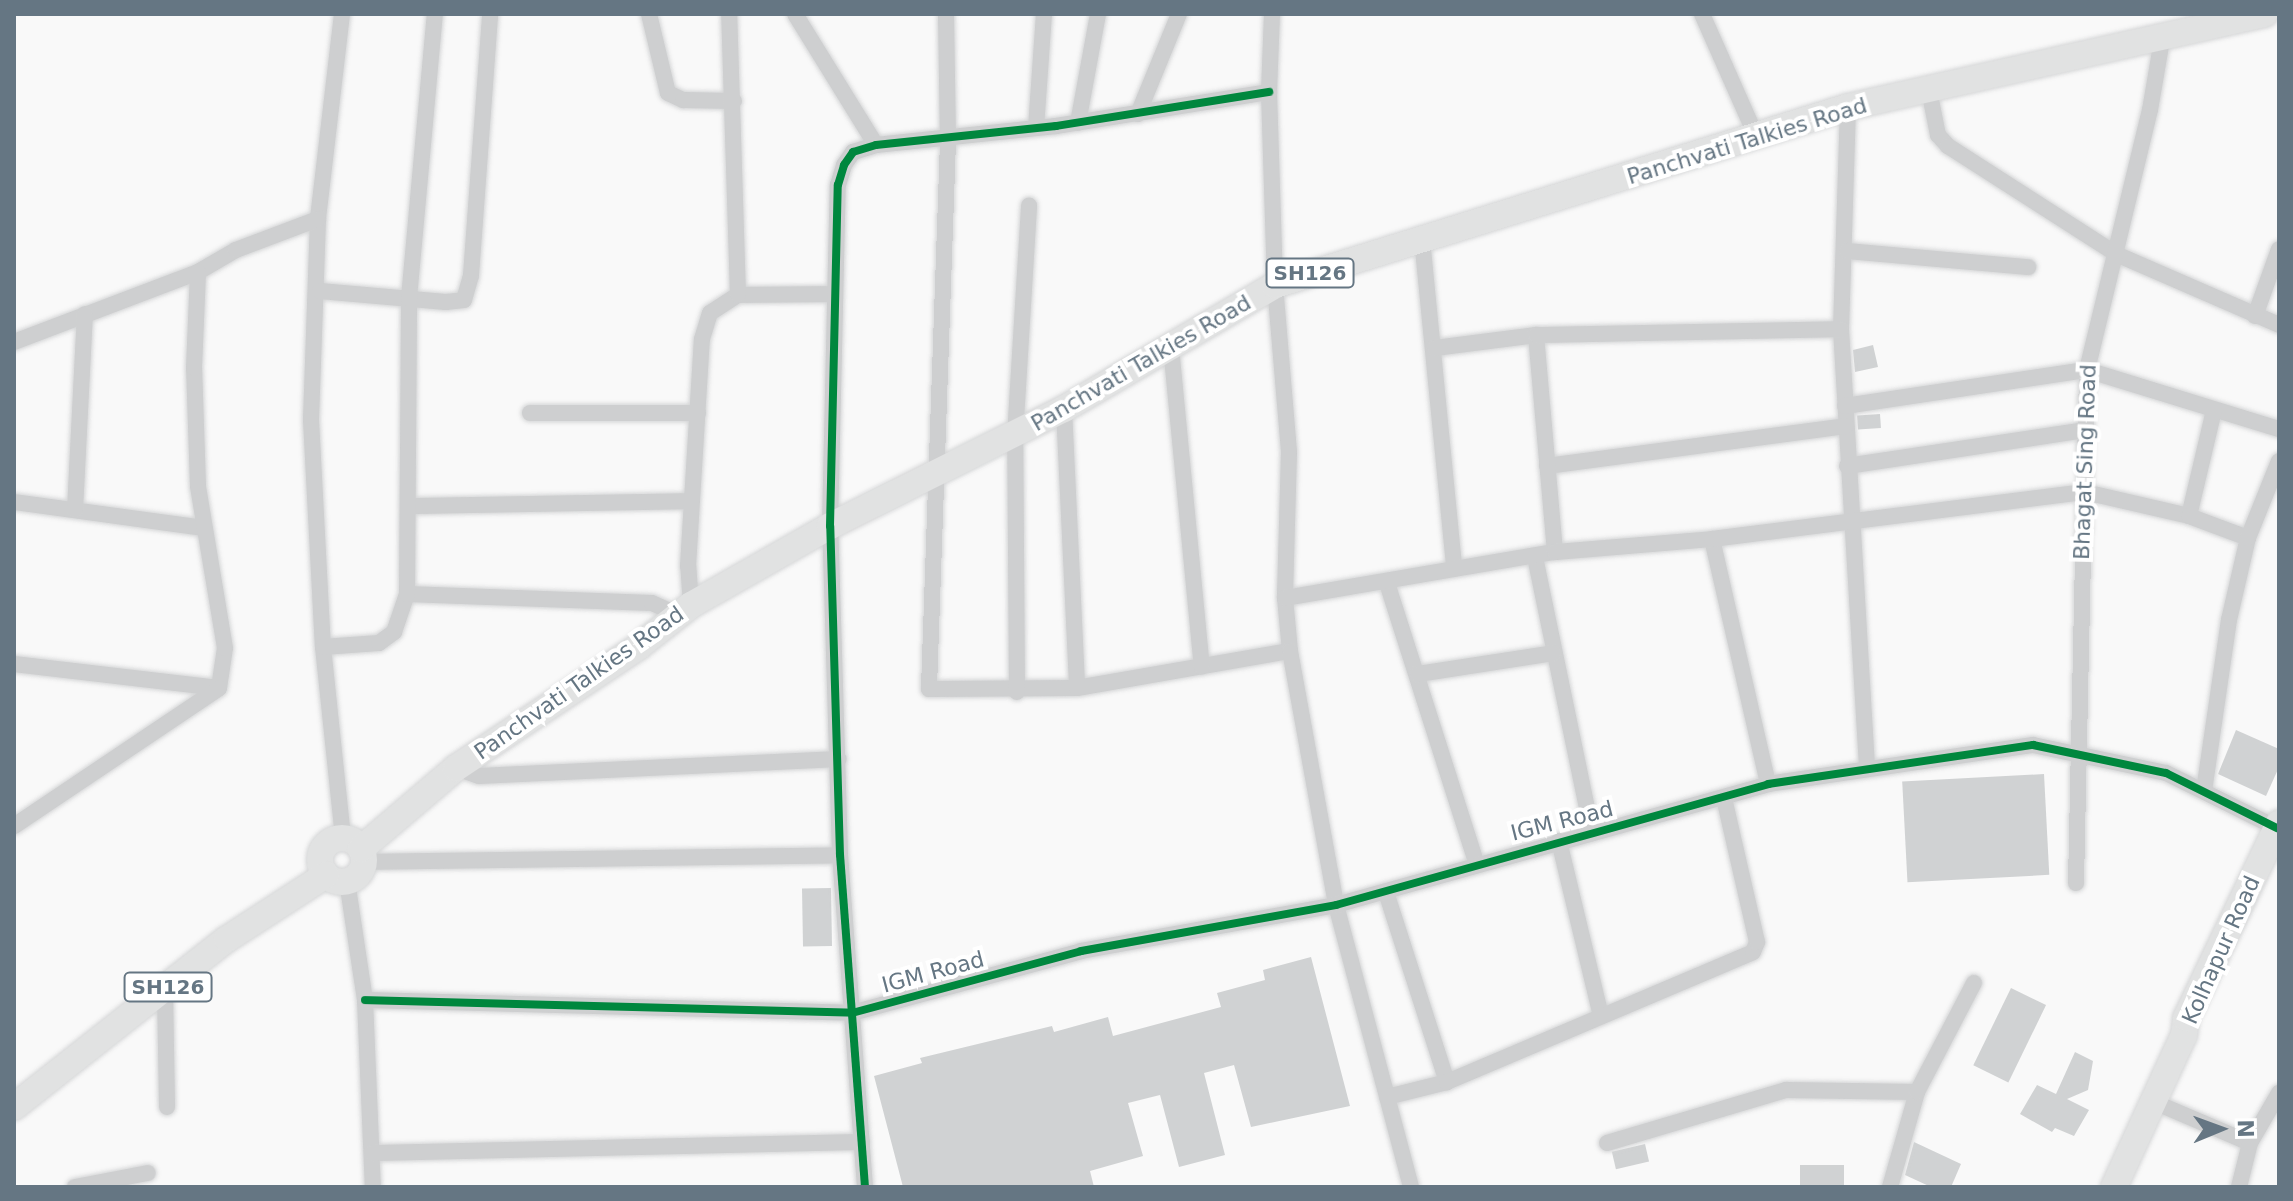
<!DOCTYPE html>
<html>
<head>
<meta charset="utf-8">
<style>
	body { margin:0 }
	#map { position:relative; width:2293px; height:1201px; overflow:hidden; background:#f9f9f9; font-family:"DejaVu Sans",sans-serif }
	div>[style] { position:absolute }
	.building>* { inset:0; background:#d0d2d3; transform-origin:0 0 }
	.roads { filter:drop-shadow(0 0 2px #d5d6d7) drop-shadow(0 0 2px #d5d6d7) }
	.minor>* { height:16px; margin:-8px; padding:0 8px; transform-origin:8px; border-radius:8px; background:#cecfd0 }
	.primary>* { height:26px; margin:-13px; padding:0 13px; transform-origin:13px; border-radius:13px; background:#e1e2e2 }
	.primary>.ring { margin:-13px; padding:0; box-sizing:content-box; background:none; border:26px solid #e1e2e2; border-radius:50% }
	.cycleway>* { height:8px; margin:-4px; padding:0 4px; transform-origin:4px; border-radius:4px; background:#00873e }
	span { translate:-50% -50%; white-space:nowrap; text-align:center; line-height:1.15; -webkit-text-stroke:8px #fff; paint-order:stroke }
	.shield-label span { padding:2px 6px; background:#fff; border:2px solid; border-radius:6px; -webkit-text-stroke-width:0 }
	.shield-label { font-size:20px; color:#657683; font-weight:700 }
	.street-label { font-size:22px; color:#657683 }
	.frame { position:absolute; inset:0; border:16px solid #657683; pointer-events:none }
	.north { position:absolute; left:2181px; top:1089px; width:80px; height:80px; -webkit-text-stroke:6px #fff; paint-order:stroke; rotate:89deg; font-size:22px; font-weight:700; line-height:32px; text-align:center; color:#657683 }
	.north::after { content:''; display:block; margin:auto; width:28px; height:36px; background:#657683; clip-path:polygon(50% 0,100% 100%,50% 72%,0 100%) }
</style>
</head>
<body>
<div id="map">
	<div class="building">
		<i style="clip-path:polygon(1873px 345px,1878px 367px,1855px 372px,1853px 350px)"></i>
		<i style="left:1880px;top:414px;width:14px;height:23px;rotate:86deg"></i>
		<i style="clip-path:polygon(2236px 730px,2279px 749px,2279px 767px,2266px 796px,2218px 774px)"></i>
		<i style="left:2044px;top:774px;width:101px;height:142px;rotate:87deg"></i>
		<i style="left:831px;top:888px;width:58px;height:29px;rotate:89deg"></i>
		<i style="clip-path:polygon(1311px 957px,1350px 1106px,1251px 1127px,1234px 1065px,1204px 1073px,1225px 1155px,1179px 1167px,1160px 1095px,1128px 1103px,1143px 1156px,1090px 1171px,1094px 1187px,903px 1187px,874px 1076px,922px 1063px,920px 1058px,1052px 1026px,1054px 1032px,1108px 1017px,1113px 1036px,1221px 1007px,1217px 993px,1265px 980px,1263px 970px)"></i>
		<i style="left:2011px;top:988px;width:39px;height:86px;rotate:26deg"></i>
		<i style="clip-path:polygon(2075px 1052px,2093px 1061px,2088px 1090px,2067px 1099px,2089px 1110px,2074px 1136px,2055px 1128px,2052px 1132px,2020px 1114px,2037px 1085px,2056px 1094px)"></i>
		<i style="clip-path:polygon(1914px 1142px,1961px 1164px,1951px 1187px,1931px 1187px,1905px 1175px)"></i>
		<i style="left:1645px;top:1144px;width:18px;height:34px;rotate:77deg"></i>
		<i style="left:1800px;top:1165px;width:44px;height:22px"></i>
	</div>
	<div class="roads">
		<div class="minor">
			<i style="left:342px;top:14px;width:206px;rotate:96.7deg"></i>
			<i style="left:318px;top:219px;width:201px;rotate:92deg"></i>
			<i style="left:311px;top:420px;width:227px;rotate:87deg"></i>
			<i style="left:323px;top:647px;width:192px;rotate:84deg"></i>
			<i style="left:649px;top:14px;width:81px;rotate:76.5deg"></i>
			<i style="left:668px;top:93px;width:17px;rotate:25deg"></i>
			<i style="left:683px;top:100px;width:51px;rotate:1.1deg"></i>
			<i style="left:795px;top:14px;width:154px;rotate:58.3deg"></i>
			<i style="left:946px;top:14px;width:127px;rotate:89.1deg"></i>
			<i style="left:948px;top:141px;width:548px;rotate:91.99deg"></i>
			<i style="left:929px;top:689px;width:148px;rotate:-0.4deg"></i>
			<i style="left:1077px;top:688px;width:216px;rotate:-9.9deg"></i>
			<i style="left:1272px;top:14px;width:78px;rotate:92.2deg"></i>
			<i style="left:1269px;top:92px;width:193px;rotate:88.2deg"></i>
			<i style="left:1275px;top:285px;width:168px;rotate:85.2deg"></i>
			<i style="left:1289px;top:452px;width:146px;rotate:91.6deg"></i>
			<i style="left:1285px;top:598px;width:53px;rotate:84.6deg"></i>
			<i style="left:1290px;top:651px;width:258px;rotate:79.7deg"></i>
			<i style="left:1336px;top:905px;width:292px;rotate:75.1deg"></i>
			<i style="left:1702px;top:14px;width:136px;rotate:66.1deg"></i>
			<i style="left:1929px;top:90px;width:46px;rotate:78.7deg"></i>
			<i style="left:1938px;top:135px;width:15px;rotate:48deg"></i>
			<i style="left:1948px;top:146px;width:200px;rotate:32.7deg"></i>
			<i style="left:2116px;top:254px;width:178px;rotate:23.5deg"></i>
			<i style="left:1848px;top:107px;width:222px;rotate:91.8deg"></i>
			<i style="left:1841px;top:329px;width:439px;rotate:86.6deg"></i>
			<i style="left:1138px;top:114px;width:108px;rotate:-67.7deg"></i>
			<i style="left:1078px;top:123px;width:111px;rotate:-79.6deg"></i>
			<i style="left:1036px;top:128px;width:114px;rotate:-86deg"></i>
			<i style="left:1422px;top:239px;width:331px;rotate:84.4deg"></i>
			<i style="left:1847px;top:251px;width:182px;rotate:5.1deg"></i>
			<i style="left:320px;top:291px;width:126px;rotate:5deg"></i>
			<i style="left:446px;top:302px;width:18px;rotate:-6deg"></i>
			<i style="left:464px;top:300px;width:26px;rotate:-74deg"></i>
			<i style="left:471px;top:275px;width:262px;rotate:-85.8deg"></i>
			<i style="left:738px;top:295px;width:97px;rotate:-0.6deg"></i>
			<i style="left:2255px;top:316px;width:71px;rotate:-70.3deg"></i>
			<i style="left:14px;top:342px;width:197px;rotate:-20.8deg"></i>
			<i style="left:198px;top:272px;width:44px;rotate:-30.1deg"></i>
			<i style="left:236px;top:250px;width:88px;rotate:-20.7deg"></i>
			<i style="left:1171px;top:347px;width:321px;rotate:84.5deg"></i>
			<i style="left:1435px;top:348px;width:102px;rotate:-7.3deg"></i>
			<i style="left:1845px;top:406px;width:245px;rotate:-8.5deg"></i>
			<i style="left:2087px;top:370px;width:201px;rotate:17.1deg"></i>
			<i style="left:1064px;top:409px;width:279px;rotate:87.3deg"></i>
			<i style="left:530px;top:413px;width:168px"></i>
			<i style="left:1547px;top:466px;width:301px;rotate:-7.6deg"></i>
			<i style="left:1847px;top:466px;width:242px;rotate:-8.6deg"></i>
			<i style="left:14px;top:502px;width:191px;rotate:7.8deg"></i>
			<i style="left:410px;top:506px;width:281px;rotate:-1deg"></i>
			<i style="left:75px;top:510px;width:196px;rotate:-87.1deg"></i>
			<i style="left:2189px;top:516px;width:109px;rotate:-76.7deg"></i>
			<i style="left:1712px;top:539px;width:251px;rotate:77.1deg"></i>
			<i style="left:1555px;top:552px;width:218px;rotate:-95deg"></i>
			<i style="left:1536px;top:335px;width:305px;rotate:-1.1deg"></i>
			<i style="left:1535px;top:557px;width:282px;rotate:78.3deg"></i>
			<i style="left:1387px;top:583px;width:293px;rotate:72.3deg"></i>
			<i style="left:407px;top:594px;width:245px;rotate:2.1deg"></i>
			<i style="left:652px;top:603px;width:27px;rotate:24deg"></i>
			<i style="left:1285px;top:598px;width:274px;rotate:-9.7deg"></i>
			<i style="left:1555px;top:552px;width:158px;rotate:-4.7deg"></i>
			<i style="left:1712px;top:539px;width:376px;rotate:-7.2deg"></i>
			<i style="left:2085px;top:492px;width:107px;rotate:13deg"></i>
			<i style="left:2189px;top:516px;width:63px;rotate:20.4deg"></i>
			<i style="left:691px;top:605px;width:39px;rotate:-94deg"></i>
			<i style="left:688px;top:566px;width:227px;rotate:-86.5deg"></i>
			<i style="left:702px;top:339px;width:27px;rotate:-73deg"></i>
			<i style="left:710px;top:313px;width:33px;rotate:-33deg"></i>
			<i style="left:738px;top:295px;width:281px;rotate:-91.8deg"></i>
			<i style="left:323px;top:647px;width:56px;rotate:-4.1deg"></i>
			<i style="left:379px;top:643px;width:19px;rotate:-36deg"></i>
			<i style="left:394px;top:632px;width:40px;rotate:-71.1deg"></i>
			<i style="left:407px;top:594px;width:296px;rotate:-89.6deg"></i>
			<i style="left:409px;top:298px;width:285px;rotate:-84.8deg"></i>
			<i style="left:14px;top:664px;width:206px;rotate:6.7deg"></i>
			<i style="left:219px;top:688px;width:40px;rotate:-81.5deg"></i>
			<i style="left:225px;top:648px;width:164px;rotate:-99.5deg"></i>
			<i style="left:198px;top:486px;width:118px;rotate:-91.9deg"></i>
			<i style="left:194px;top:368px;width:96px;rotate:-87.6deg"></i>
			<i style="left:1418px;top:674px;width:137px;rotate:-8.8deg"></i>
			<i style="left:1017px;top:692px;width:256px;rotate:-90.4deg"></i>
			<i style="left:1015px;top:436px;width:231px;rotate:-86.5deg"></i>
			<i style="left:456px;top:768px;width:24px;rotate:19deg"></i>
			<i style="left:479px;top:776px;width:360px;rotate:-2.7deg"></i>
			<i style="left:2204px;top:791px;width:173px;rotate:-81.7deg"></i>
			<i style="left:2229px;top:620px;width:84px;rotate:-77deg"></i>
			<i style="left:2248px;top:538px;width:83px;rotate:-68.1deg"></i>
			<i style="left:14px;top:826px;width:247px;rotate:-33.9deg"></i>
			<i style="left:1559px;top:841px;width:180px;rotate:76.5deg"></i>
			<i style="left:364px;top:862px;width:476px;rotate:-0.8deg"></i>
			<i style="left:347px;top:881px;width:120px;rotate:81.4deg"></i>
			<i style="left:365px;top:1000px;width:187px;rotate:87.6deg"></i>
			<i style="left:2076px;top:883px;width:513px;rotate:-88.77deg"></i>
			<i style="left:2087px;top:370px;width:268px;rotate:-76.4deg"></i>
			<i style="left:2150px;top:110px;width:77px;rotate:-80.3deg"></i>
			<i style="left:1386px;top:892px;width:200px;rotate:72.2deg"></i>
			<i style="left:165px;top:990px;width:117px;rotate:89deg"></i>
			<i style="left:365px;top:1000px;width:487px;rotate:1.5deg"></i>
			<i style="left:852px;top:1013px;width:237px;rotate:-15.1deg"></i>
			<i style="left:1081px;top:951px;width:259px;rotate:-10.2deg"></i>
			<i style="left:1336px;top:905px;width:449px;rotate:-15.6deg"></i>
			<i style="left:1768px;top:784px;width:268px;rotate:-8.4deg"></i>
			<i style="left:2033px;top:745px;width:136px;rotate:11.9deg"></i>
			<i style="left:2166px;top:773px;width:124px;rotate:26.4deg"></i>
			<i style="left:1387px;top:1097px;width:62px;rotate:-14deg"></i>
			<i style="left:1447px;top:1082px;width:332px;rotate:-23deg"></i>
			<i style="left:1753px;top:952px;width:11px;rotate:-68deg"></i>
			<i style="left:1757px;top:942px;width:148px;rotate:-102.9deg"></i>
			<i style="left:2154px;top:1102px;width:104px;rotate:23.1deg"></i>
			<i style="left:1607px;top:1143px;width:187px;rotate:-16.5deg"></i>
			<i style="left:1786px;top:1090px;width:131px;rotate:0.9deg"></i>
			<i style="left:372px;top:1153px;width:490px;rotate:-1.3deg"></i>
			<i style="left:75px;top:1187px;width:74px;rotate:-10.9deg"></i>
			<i style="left:865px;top:1187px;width:333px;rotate:-94.3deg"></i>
			<i style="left:840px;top:855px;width:329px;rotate:-91.7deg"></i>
			<i style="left:830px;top:526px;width:341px;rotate:-88.7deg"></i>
			<i style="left:838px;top:185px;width:21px;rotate:-73deg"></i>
			<i style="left:844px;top:165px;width:16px;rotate:-55deg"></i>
			<i style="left:853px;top:152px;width:24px;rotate:-17deg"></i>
			<i style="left:876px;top:145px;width:181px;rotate:-6deg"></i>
			<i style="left:1056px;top:126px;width:216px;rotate:-9.1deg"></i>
			<i style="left:1890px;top:1187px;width:99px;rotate:-74.1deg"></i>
			<i style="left:1917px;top:1092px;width:123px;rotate:-62.4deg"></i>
			<i style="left:2239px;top:1187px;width:45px;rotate:-76deg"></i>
			<i style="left:2250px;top:1143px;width:58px;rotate:-59.9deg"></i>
		</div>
		<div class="primary">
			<i class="ring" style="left:320px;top:838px;width:18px;height:18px"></i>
			<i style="left:361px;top:849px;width:125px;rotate:-40.5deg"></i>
			<i style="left:456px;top:768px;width:219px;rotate:-33.6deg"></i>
			<i style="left:638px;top:647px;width:68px;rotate:-38.4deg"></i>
			<i style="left:691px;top:605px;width:160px;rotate:-29.6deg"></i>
			<i style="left:830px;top:526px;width:262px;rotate:-26.6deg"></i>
			<i style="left:1064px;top:409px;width:245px;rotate:-30.4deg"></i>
			<i style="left:1275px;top:285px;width:600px;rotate:-17.26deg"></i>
			<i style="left:1848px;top:107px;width:427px;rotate:-12.6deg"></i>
			<i style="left:14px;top:1107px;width:271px;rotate:-38.3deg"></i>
			<i style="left:227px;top:939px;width:118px;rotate:-32.9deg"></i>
			<i style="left:2114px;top:1187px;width:167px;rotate:-65.3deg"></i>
			<i style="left:2184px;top:1035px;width:17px;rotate:-83deg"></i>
			<i style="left:2186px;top:1018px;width:216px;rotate:-64.5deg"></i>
		</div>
	</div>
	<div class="cycleway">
		<i style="left:365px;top:1000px;width:487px;rotate:1.5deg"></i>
		<i style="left:852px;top:1013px;width:237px;rotate:-15.1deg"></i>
		<i style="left:1081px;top:951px;width:259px;rotate:-10.2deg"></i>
		<i style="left:1336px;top:905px;width:449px;rotate:-15.6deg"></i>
		<i style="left:1768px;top:784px;width:268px;rotate:-8.4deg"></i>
		<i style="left:2033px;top:745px;width:136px;rotate:11.9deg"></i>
		<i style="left:2166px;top:773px;width:124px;rotate:26.4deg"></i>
		<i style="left:865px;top:1187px;width:333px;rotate:-94.3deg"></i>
		<i style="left:840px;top:855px;width:329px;rotate:-91.7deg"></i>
		<i style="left:830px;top:526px;width:341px;rotate:-88.7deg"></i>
		<i style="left:838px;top:185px;width:21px;rotate:-73deg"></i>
		<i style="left:844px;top:165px;width:16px;rotate:-55deg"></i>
		<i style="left:853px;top:152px;width:24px;rotate:-17deg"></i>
		<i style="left:876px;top:145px;width:181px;rotate:-6deg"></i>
		<i style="left:1056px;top:126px;width:216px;rotate:-9.1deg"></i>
	</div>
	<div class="shield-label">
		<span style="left:1310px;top:273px">SH126</span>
		<span style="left:168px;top:987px">SH126</span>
	</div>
	<div class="street-label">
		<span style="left:1747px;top:141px;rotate:-17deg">Panchvati Talkies Road</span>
		<span style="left:1141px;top:363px;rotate:-30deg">Panchvati Talkies Road</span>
		<span style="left:2085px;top:462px;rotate:-88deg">Bhagat Sing Road</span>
		<span style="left:579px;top:683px;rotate:-35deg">Panchvati Talkies Road</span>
		<span style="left:1562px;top:821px;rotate:-14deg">IGM Road</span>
		<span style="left:2221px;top:950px;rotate:-66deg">Kolhapur Road</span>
		<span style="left:933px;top:972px;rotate:-15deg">IGM Road</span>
	</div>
	<div class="frame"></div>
	<div class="north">N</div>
</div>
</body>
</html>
